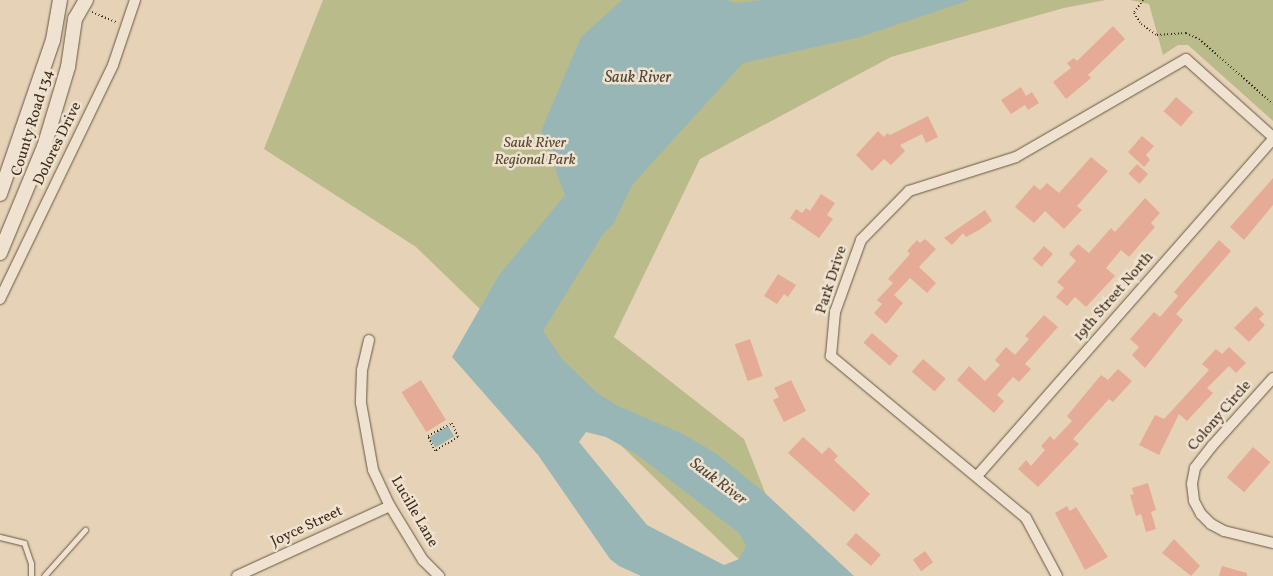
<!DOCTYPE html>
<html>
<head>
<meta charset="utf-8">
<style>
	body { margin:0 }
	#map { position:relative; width:1273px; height:576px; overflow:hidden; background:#e6d3b7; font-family:Vollkorn,serif }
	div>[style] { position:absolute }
	.green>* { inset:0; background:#babb8b }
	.water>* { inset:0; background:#98b6b6; transform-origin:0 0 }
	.building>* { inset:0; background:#e5ab96; transform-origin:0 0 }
	.path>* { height:2px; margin-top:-1px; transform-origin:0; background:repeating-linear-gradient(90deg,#3d2c19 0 1px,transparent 0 3.5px) }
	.roads { filter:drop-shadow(0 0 1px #675640) drop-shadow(0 0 1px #675640) }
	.lane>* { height:5px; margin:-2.5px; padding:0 2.5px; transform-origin:2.5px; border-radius:2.5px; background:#efe2d0 }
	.street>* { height:10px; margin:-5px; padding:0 5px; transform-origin:5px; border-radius:5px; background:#efe2d0 }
	.secondary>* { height:14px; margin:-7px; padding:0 7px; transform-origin:7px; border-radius:7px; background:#efe2d0 }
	span { translate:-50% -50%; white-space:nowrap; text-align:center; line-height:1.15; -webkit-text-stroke:5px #efe2d0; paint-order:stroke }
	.street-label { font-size:15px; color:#3d2c19 }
	.park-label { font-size:15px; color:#564930; font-style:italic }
	.water-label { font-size:16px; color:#4f4838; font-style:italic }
</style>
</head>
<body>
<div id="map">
	<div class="green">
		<i style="clip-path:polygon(323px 0,1106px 0,1064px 8px,891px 57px,700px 159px,614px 337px,744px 439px,768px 500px,756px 576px,416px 247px,264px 149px)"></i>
		<i style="clip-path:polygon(1130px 0,1273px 0,1273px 121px,1188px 45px,1178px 45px,1163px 55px,1149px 4px)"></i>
	</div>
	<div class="water">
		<i style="clip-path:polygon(evenodd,622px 0,727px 0,736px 3px,762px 0,970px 0,860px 37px,743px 63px,632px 185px,614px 223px,603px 234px,543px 331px,562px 359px,595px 391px,616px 405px,683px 434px,717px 454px,765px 493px,854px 576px,641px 576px,619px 566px,610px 559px,538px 455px,452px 357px,499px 275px,565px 195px,541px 131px,581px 37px,622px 0,586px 432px,606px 437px,636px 454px,739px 533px,746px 546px,739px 559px,724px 565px,647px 525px,579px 442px,586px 432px)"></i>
		<i style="left:448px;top:426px;width:12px;height:22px;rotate:59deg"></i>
	</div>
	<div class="building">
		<i style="clip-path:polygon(1113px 26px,1125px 39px,1088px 75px,1091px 78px,1066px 99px,1053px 82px,1071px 68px,1067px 63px,1074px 58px,1077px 61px)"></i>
		<i style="clip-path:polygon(1021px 87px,1026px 96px,1032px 92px,1039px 103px,1028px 110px,1025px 105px,1011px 114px,1001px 100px)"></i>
		<i style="left:1176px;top:97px;width:23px;height:19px;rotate:41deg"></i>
		<i style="clip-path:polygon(928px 116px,938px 137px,926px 143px,922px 134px,900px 145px,905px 151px,891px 165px,884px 159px,872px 171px,856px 155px,878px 131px,884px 137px,887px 133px,890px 135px)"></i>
		<i style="clip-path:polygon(1142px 136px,1154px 146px,1146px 155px,1150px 160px,1144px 167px,1128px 152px)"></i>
		<i style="clip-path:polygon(1091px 157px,1108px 171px,1077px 206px,1082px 210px,1064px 229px,1045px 211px,1034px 223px,1015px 207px,1034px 185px,1040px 190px,1047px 183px,1059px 193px)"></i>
		<i style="left:1137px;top:164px;width:15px;height:13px;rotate:42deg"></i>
		<i style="clip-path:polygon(1273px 178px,1273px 205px,1244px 240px,1230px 227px)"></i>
		<i style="clip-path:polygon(821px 194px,835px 203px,827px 215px,833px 219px,819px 238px,790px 218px,796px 209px,802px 213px,806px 208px,810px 211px)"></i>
		<i style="clip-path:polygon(1145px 198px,1160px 213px,1151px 223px,1155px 227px,1129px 257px,1121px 250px,1106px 268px,1115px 276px,1086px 307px,1075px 297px,1067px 306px,1056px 297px,1064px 288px,1057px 282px,1076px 261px,1069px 254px,1078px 244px,1089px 253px,1111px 228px,1115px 232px)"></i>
		<i style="clip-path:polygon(985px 210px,992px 221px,979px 230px,966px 237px,963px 233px,952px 245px,944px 238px)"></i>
		<i style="clip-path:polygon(925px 239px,936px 249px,919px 267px,936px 283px,927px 293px,910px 278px,894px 295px,903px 303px,886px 324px,874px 313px,882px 304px,877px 300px,893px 283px,888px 279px,910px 254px,907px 251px,917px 240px,920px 243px)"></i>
		<i style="clip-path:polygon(1219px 240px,1231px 251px,1176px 314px,1183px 320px,1145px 368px,1132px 355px,1139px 347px,1130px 339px,1154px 312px,1160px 317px,1178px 296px,1174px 292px)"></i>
		<i style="left:1044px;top:246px;width:12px;height:17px;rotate:42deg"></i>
		<i style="clip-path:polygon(778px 274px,796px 285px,788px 297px,784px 294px,777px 304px,764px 296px)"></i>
		<i style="clip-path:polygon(1256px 306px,1264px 314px,1259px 319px,1265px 325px,1249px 342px,1234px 328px)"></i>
		<i style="clip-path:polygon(1044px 315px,1058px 327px,1025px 364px,1031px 369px,1019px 382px,1013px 377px,997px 395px,1004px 401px,994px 413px,957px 380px,969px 366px,985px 381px,1000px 365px,995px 360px,1006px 347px,1015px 355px,1029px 339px,1025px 336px)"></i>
		<i style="left:872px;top:333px;width:35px;height:13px;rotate:41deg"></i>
		<i style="left:750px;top:339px;width:39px;height:16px;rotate:71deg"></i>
		<i style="clip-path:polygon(1229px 347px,1246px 363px,1236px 373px,1229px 366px,1207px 388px,1213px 393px,1187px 421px,1179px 414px,1159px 455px,1139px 445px,1155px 415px,1164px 419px,1209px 370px,1202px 364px,1216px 349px,1222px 354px)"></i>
		<i style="left:923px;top:359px;width:30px;height:17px;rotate:41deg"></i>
		<i style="clip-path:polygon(1118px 369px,1132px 381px,1113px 402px,1109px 399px,1073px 439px,1079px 444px,1038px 487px,1018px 469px,1026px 460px,1031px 466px,1045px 450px,1041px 446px,1050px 436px,1054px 440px,1072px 421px,1067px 416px,1101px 375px,1108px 380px)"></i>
		<i style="left:421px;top:380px;width:47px;height:23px;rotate:58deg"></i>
		<i style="clip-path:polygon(791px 380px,806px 411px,784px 422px,773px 400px,779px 397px,774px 388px)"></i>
		<i style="clip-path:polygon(803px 437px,822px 454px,829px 447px,838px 456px,834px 460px,870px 494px,854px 512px,788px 453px)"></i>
		<i style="left:1253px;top:447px;width:23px;height:40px;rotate:41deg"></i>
		<i style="clip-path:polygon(1148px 483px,1156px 510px,1151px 512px,1156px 529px,1146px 532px,1141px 514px,1136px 516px,1130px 495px,1134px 494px,1132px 488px)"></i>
		<i style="clip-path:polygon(1067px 506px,1070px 511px,1076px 507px,1108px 557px,1085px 570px,1055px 513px)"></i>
		<i style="left:856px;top:533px;width:33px;height:15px;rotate:41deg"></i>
		<i style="clip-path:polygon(1174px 539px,1200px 566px,1191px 576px,1162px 553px)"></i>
		<i style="left:925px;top:551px;width:14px;height:15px;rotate:54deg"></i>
		<i style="clip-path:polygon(1222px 566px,1247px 573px,1247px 576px,1219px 576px)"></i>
	</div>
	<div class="path">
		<i style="left:1143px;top:0;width:16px;rotate:125deg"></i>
		<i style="left:1134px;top:13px;width:13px;rotate:58deg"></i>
		<i style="left:1141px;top:24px;width:19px;rotate:35deg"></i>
		<i style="left:1157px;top:35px;width:29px;rotate:-4deg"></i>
		<i style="left:1186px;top:33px;width:14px;rotate:25deg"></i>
		<i style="left:1199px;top:39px;width:98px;rotate:41.3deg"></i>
		<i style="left:92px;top:12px;width:26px;rotate:23deg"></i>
		<i style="left:452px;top:423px;width:15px;rotate:67deg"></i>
		<i style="left:458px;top:437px;width:27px;rotate:149deg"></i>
		<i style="left:435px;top:451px;width:17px;rotate:-115deg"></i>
		<i style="left:428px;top:436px;width:27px;rotate:-28deg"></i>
	</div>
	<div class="roads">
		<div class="lane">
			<i style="left:0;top:537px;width:25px;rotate:14deg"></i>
			<i style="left:24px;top:543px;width:21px;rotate:71deg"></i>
			<i style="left:31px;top:563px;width:13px;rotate:90deg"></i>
			<i style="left:44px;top:576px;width:62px;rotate:-48.3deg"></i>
		</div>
		<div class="street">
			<i style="left:0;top:299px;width:260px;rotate:-64.2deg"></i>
			<i style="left:113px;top:65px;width:69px;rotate:-71.3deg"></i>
			<i style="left:369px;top:340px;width:31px;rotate:103deg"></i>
			<i style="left:362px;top:370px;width:33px;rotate:92deg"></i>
			<i style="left:361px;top:403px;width:68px;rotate:79.8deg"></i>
			<i style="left:373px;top:470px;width:40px;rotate:65deg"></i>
			<i style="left:390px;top:506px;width:63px;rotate:58.6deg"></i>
			<i style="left:423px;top:560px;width:23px;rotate:45deg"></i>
			<i style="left:1273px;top:378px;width:91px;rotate:131.9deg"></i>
			<i style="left:1212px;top:446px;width:28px;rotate:128deg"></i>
			<i style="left:1195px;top:468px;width:16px;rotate:101deg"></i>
			<i style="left:1192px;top:484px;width:17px;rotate:83deg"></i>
			<i style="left:1194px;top:501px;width:15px;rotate:62deg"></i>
			<i style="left:1201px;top:514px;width:14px;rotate:45deg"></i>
			<i style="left:1211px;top:524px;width:15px;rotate:28deg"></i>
			<i style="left:1224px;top:531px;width:50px;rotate:13.8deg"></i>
			<i style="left:977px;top:476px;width:449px;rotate:-48.7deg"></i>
			<i style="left:237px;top:576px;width:168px;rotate:-24.6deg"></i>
			<i style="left:1057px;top:576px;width:66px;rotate:-118.1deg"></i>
			<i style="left:1026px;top:518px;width:254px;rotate:-140.3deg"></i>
			<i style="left:831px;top:356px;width:44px;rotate:-84.8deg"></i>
			<i style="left:835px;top:312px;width:77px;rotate:-70.1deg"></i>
			<i style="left:861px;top:240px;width:69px;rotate:-45.6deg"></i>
			<i style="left:909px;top:191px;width:112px;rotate:-17.6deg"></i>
			<i style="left:1016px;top:157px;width:196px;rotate:-30deg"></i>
			<i style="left:1186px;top:59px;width:117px;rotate:41.9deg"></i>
		</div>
		<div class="secondary">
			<i style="left:0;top:194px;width:163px;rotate:-71deg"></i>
			<i style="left:53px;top:40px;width:41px;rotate:-80.1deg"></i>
			<i style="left:0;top:253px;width:115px;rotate:-67.5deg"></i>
			<i style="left:44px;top:147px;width:84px;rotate:-73.3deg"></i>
			<i style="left:68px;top:67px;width:49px;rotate:-81.7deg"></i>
			<i style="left:75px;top:19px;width:22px;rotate:-60deg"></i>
		</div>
	</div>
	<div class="street-label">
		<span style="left:33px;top:123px;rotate:-73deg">County Road 134</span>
		<span style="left:58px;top:144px;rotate:-64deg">Dolores Drive</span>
		<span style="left:832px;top:280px;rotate:-72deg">Park Drive</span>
		<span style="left:1114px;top:297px;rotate:-49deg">19th Street North</span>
		<span style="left:1220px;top:416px;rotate:-49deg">Colony Circle</span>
		<span style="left:414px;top:512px;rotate:60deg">Lucille Lane</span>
		<span style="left:307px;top:527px;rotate:-25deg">Joyce Street</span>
	</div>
	<div class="park-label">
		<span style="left:535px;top:152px">Sauk River<br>Regional Park</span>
	</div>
	<div class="water-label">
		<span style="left:638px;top:78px">Sauk River</span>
		<span style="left:718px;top:482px;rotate:37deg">Sauk River</span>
	</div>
</div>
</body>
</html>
